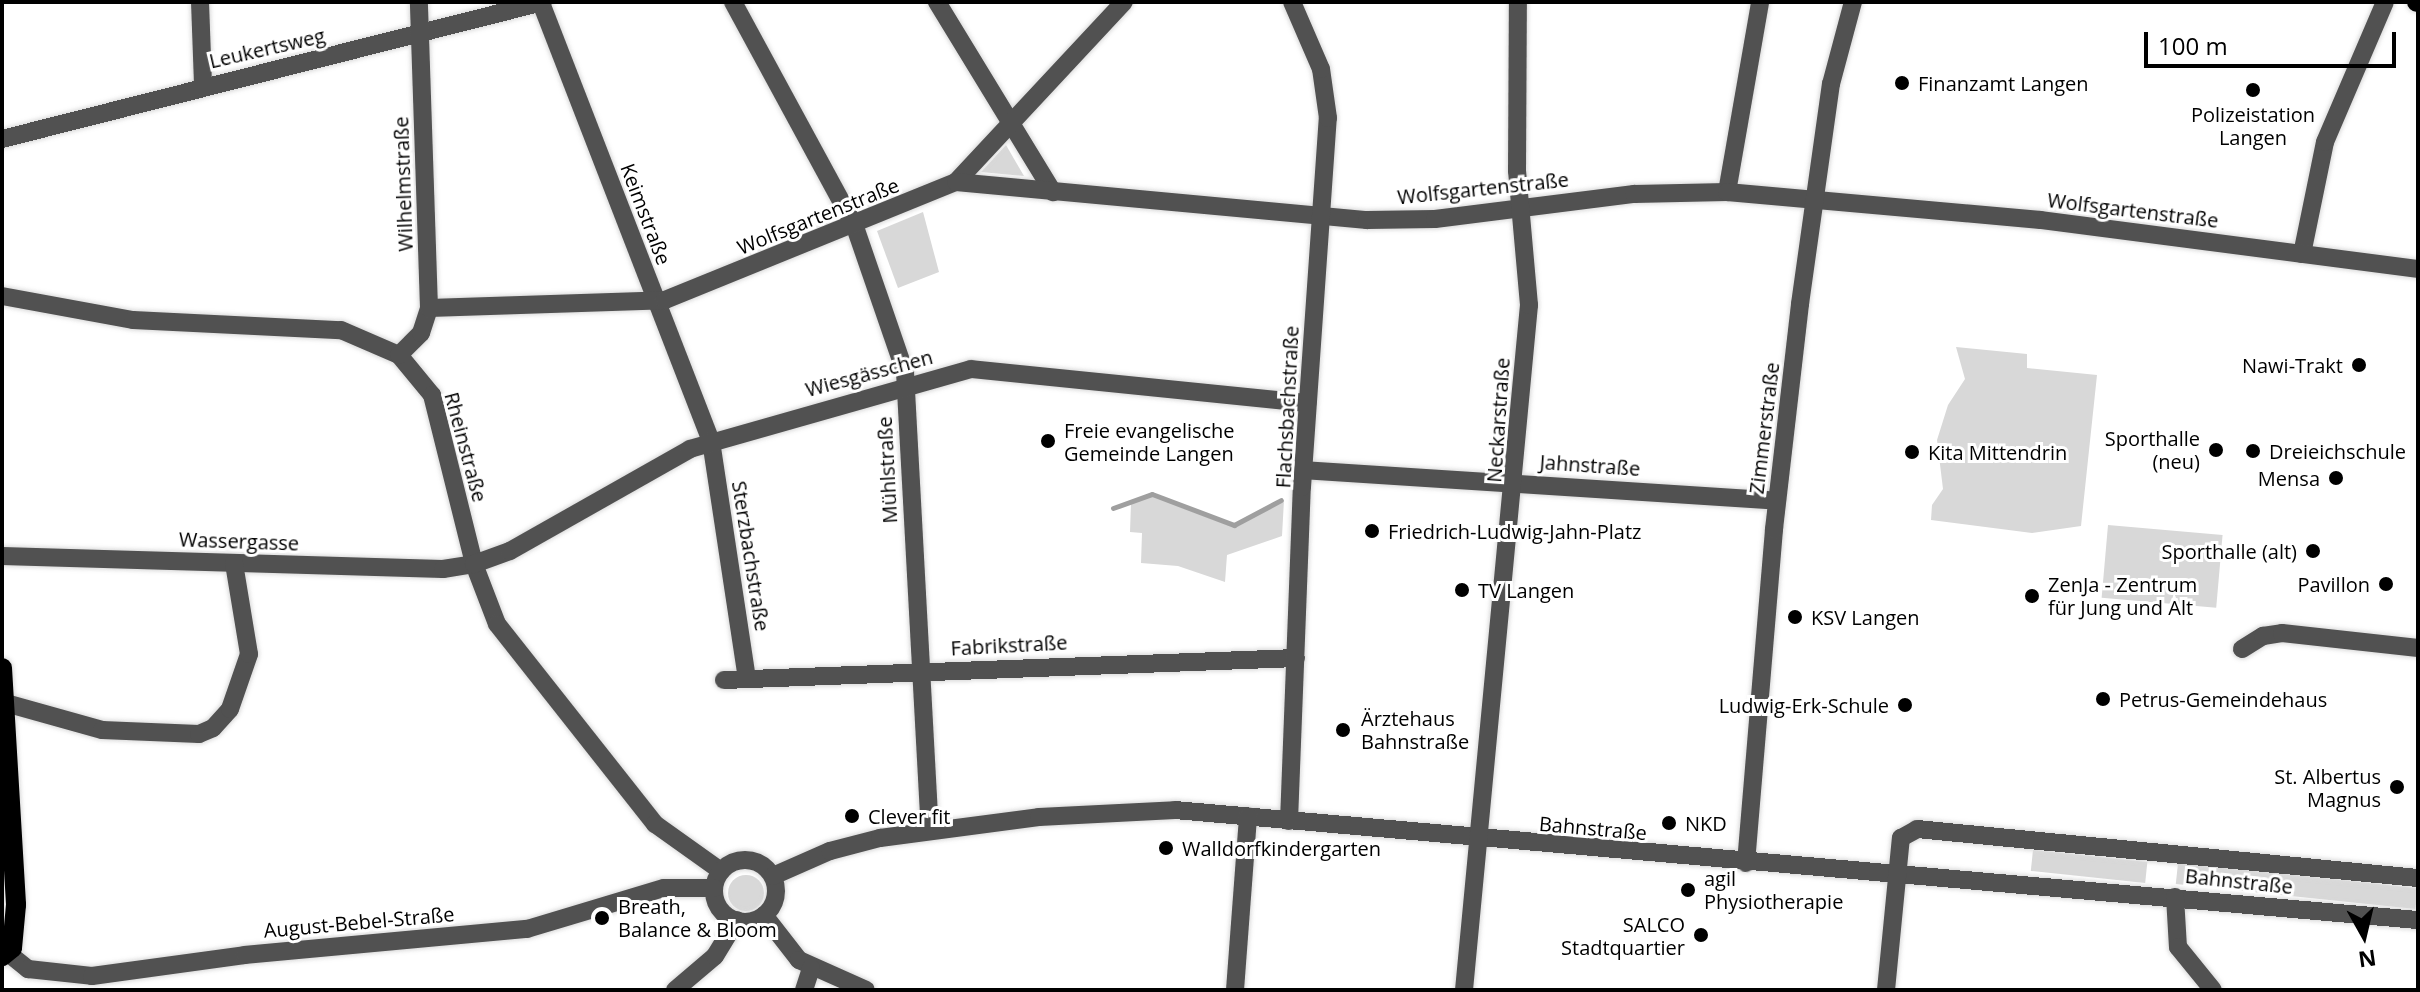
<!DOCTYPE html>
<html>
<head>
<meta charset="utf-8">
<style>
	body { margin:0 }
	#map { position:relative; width:2420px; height:992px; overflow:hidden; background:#fff; font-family:"Open Sans",sans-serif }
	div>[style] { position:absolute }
	.green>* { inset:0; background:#d8d8d8; transform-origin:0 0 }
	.round { border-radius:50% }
	.stream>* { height:5px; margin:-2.5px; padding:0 2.5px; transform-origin:2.5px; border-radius:2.5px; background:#9f9f9f }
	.roads { filter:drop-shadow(0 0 2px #dbdbdb) drop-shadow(0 0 2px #dbdbdb) }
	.minor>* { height:18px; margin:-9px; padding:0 9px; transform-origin:9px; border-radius:9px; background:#515151 }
	.minor>.ring { margin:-9px; padding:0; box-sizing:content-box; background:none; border:18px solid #515151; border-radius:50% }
	.major>* { height:20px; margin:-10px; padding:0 10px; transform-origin:10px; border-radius:10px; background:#000 }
	.dots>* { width:22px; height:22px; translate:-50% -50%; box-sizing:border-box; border:4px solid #fff; border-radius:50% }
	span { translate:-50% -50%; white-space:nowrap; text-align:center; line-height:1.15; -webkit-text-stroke:6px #fff; paint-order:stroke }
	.street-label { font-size:20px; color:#000 }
	.poi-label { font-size:20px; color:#000 }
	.left { translate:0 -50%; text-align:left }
	.right { translate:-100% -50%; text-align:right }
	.frame { position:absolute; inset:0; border:4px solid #000; pointer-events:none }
	.north { position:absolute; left:2324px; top:896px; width:80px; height:80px; -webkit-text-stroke:6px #fff; paint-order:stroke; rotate:172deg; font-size:22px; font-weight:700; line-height:32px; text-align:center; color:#000 }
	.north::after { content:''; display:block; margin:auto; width:28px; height:36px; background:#000; clip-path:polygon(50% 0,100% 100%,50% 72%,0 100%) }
	.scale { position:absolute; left:2144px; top:32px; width:252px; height:36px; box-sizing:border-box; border:4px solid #000; border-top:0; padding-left:10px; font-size:24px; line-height:28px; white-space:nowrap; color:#000; -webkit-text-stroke:6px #fff; paint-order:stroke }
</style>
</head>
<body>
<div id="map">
	<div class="green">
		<i style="clip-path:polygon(1006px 145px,1024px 176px,981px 172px)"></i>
		<i style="clip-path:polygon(923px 212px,939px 272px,898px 288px,877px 231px)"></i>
		<i style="clip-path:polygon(1956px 347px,2027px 354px,2027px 368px,2097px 375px,2081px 526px,2032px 533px,1931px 520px,1932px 505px,1943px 489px,1937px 440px,1948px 405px,1965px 379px)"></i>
		<i style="clip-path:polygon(1152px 496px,1233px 527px,1284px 500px,1282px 536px,1227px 555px,1225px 582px,1178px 566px,1141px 563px,1142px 533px,1130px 532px,1131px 503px)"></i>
		<i style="left:2108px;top:525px;width:115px;height:73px;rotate:5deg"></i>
		<i style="left:2033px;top:850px;width:115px;height:21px;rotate:6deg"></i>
		<i style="left:2178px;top:863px;width:241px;height:21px;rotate:6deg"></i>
		<i class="round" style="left:728px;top:875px;width:36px;height:36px"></i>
	</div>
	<div class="stream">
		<i style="left:1113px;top:508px;width:41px;rotate:-19.7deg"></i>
		<i style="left:1152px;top:494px;width:88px;rotate:20.7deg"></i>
		<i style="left:1234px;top:525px;width:53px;rotate:-28deg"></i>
	</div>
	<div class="roads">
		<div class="minor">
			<i style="left:200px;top:2px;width:83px;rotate:87.9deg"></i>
			<i style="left:733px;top:2px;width:256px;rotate:61.5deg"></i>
			<i style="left:855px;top:227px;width:153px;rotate:71deg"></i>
			<i style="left:905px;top:372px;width:459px;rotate:86.9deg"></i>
			<i style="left:937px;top:2px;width:223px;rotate:58.6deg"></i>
			<i style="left:541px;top:3px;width:470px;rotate:68.8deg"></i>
			<i style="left:711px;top:441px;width:240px;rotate:81.4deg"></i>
			<i style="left:2px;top:139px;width:558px;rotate:-14.21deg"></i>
			<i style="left:956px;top:182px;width:246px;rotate:-47deg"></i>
			<i style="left:1727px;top:192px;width:193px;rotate:-80.1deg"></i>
			<i style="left:2302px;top:254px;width:114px;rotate:-78.4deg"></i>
			<i style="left:2325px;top:142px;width:152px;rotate:-66.8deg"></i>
			<i style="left:2px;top:296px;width:133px;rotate:10.4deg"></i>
			<i style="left:133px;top:320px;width:208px;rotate:2.8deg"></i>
			<i style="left:341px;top:330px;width:63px;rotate:23.3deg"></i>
			<i style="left:399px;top:355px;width:52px;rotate:50.5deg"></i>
			<i style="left:432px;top:395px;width:174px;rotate:76deg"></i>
			<i style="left:474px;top:564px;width:64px;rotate:69deg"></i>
			<i style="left:497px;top:624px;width:255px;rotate:51.7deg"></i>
			<i style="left:655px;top:824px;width:81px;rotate:35.5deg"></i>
			<i style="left:429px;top:308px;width:236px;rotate:-1.9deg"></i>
			<i style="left:665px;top:300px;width:314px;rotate:-22.1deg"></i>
			<i style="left:956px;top:182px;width:413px;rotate:5.3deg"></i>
			<i style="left:1367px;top:220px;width:68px;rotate:-0.8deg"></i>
			<i style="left:1435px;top:219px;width:201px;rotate:-7.2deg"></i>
			<i style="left:1634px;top:194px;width:93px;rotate:-1.2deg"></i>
			<i style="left:1727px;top:192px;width:315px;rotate:5.1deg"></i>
			<i style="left:2041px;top:220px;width:380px;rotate:7.4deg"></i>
			<i style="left:399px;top:355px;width:31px;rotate:-45deg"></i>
			<i style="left:421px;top:333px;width:26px;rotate:-72deg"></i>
			<i style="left:429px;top:308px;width:306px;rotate:-91.9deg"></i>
			<i style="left:1303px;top:470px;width:475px;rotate:3.7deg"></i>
			<i style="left:2px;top:556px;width:441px;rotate:1.7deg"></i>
			<i style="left:443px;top:569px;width:31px;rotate:-9deg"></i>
			<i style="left:474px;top:564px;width:38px;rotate:-20deg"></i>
			<i style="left:510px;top:551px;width:207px;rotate:-29.5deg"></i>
			<i style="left:690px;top:449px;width:292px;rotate:-15.9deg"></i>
			<i style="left:971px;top:369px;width:338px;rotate:5.8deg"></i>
			<i style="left:2242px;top:649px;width:25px;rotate:-32deg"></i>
			<i style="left:2263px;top:636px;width:19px;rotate:-9deg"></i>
			<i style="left:2282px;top:633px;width:137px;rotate:6.3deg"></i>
			<i style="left:724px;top:680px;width:572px;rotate:-2.2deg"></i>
			<i style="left:2px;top:702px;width:104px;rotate:15.6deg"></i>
			<i style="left:102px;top:730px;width:97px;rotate:2.4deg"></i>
			<i style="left:199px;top:734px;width:15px;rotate:-23deg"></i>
			<i style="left:213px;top:728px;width:25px;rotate:-48deg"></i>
			<i style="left:230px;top:709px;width:58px;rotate:-70.9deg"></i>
			<i style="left:249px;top:654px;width:92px;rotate:-99.4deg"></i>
			<i style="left:1289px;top:821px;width:334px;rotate:-87.8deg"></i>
			<i style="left:1302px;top:487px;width:370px;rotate:-86deg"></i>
			<i style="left:1328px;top:118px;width:49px;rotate:-98.1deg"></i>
			<i style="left:1321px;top:69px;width:73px;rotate:-113.4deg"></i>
			<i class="ring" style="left:714px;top:860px;width:44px;height:44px"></i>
			<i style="left:1746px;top:863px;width:335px;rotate:-85.2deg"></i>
			<i style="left:1774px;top:529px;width:226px;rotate:-83.4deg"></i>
			<i style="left:1800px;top:304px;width:222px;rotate:-82deg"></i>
			<i style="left:1831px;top:84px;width:85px;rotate:-75deg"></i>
			<i style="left:773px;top:876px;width:62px;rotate:-23.7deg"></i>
			<i style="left:830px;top:851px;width:52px;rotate:-14.6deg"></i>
			<i style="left:880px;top:838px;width:160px;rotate:-7.5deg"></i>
			<i style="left:1039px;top:817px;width:136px;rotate:-2.9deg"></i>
			<i style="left:1175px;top:810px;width:1248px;rotate:5.06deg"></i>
			<i style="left:2175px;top:897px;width:50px;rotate:86.6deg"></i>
			<i style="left:2178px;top:947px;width:55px;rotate:50.9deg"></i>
			<i style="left:764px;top:915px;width:57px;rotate:52.1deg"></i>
			<i style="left:799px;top:960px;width:73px;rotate:24.1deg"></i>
			<i style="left:8px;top:953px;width:26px;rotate:39deg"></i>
			<i style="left:28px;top:969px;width:64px;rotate:6.2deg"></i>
			<i style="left:92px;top:976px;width:154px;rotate:-7.8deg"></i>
			<i style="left:245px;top:955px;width:283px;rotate:-5.3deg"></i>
			<i style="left:527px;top:929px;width:143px;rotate:-16.7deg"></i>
			<i style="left:664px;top:888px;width:50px"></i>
			<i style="left:675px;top:990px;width:52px;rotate:-40.4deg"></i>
			<i style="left:715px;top:956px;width:42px;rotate:-58.6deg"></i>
			<i style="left:804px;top:990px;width:23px;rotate:-72deg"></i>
			<i style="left:1235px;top:990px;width:174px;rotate:-85.7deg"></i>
			<i style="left:1464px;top:990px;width:688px;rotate:-84.58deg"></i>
			<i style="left:1529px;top:305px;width:135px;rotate:-95.1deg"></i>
			<i style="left:1517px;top:171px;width:169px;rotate:-89.7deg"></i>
			<i style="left:1886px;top:990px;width:153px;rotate:-84.4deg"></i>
			<i style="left:1901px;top:838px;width:18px;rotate:-29deg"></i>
			<i style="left:1917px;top:829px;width:503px;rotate:5.59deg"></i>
		</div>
		<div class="major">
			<i style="left:2417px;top:2px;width:1px"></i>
			<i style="left:2px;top:668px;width:237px;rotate:86.6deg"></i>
			<i style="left:16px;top:905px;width:43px;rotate:95.3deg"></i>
			<i style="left:12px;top:948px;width:13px;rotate:141deg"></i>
		</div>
	</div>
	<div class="dots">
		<i style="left:1902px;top:83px;background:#000"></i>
		<i style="left:2253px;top:90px;background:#000"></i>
		<i style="left:2359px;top:365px;background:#000"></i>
		<i style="left:1048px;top:441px;background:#000"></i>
		<i style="left:2216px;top:450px;background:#000"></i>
		<i style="left:2253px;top:451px;background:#000"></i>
		<i style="left:1912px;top:452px;background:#000"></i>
		<i style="left:2336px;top:478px;background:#000"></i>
		<i style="left:1372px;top:531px;background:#000"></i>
		<i style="left:2313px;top:551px;background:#000"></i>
		<i style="left:2386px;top:584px;background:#000"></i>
		<i style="left:1462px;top:590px;background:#000"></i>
		<i style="left:2032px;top:596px;background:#000"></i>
		<i style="left:1795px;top:617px;background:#000"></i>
		<i style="left:2103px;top:699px;background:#000"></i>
		<i style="left:1905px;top:705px;background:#000"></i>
		<i style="left:1343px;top:730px;background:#000"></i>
		<i style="left:2397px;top:787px;background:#000"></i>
		<i style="left:852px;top:816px;background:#000"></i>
		<i style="left:1669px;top:823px;background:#000"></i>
		<i style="left:1166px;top:848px;background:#000"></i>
		<i style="left:1688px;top:890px;background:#000"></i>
		<i style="left:602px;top:918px;background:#000"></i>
		<i style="left:1701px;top:935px;background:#000"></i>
	</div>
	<div class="street-label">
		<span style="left:267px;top:48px;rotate:-13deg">Leukertsweg</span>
		<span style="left:403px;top:184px;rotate:-92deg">Wilhelmstraße</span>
		<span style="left:1483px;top:188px;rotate:-6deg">Wolfsgartenstraße</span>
		<span style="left:2133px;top:210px;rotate:7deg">Wolfsgartenstraße</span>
		<span style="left:646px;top:214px;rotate:69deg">Keimstraße</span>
		<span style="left:818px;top:216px;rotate:-22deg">Wolfsgartenstraße</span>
		<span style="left:869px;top:373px;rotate:-15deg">Wiesgässchen</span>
		<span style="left:1287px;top:407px;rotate:-87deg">Flachsbachstraße</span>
		<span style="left:1498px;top:420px;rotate:-86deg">Neckarstraße</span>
		<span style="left:1764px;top:428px;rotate:-83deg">Zimmerstraße</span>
		<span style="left:466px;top:447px;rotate:75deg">Rheinstraße</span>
		<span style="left:1590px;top:465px;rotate:4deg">Jahnstraße</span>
		<span style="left:887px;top:470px;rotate:-93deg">Mühlstraße</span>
		<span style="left:239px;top:541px;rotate:2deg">Wassergasse</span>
		<span style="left:751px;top:556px;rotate:81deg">Sterzbachstraße</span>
		<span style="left:1009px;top:645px;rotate:-3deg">Fabrikstraße</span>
		<span style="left:1593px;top:828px;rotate:5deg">Bahnstraße</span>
		<span style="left:2239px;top:881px;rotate:6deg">Bahnstraße</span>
		<span style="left:359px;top:922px;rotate:-5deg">August-Bebel-Straße</span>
	</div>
	<div class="poi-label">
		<span class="left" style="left:1918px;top:83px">Finanzamt Langen</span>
		<span style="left:2253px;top:126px">Polizeistation<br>Langen</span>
		<span class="right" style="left:2343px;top:365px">Nawi-Trakt</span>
		<span class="left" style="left:1064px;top:442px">Freie evangelische<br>Gemeinde Langen</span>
		<span class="right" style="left:2200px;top:450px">Sporthalle<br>(neu)</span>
		<span class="left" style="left:2269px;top:451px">Dreieichschule</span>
		<span class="left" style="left:1928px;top:452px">Kita Mittendrin</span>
		<span class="right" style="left:2320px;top:478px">Mensa</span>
		<span class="left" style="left:1388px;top:531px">Friedrich-Ludwig-Jahn-Platz</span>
		<span class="right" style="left:2297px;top:551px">Sporthalle (alt)</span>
		<span class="left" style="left:2048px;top:596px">ZenJa - Zentrum<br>für Jung und Alt</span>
		<span class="right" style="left:2370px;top:584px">Pavillon</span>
		<span class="left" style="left:1478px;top:590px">TV Langen</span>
		<span class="left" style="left:1811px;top:617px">KSV Langen</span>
		<span class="left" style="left:2119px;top:699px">Petrus-Gemeindehaus</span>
		<span class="right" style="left:1889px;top:705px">Ludwig-Erk-Schule</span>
		<span class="left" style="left:1361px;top:730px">Ärztehaus<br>Bahnstraße</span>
		<span class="right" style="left:2381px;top:788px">St. Albertus<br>Magnus</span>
		<span class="left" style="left:868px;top:816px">Clever fit</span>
		<span class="left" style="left:1685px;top:823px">NKD</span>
		<span class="left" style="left:1182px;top:848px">Walldorfkindergarten</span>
		<span class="left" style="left:1704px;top:890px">agil<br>Physiotherapie</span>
		<span class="left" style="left:618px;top:918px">Breath,<br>Balance &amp; Bloom</span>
		<span class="right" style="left:1685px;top:936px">SALCO<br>Stadtquartier</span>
	</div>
	<div class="frame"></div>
	<div class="north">N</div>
	<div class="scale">100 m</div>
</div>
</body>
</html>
